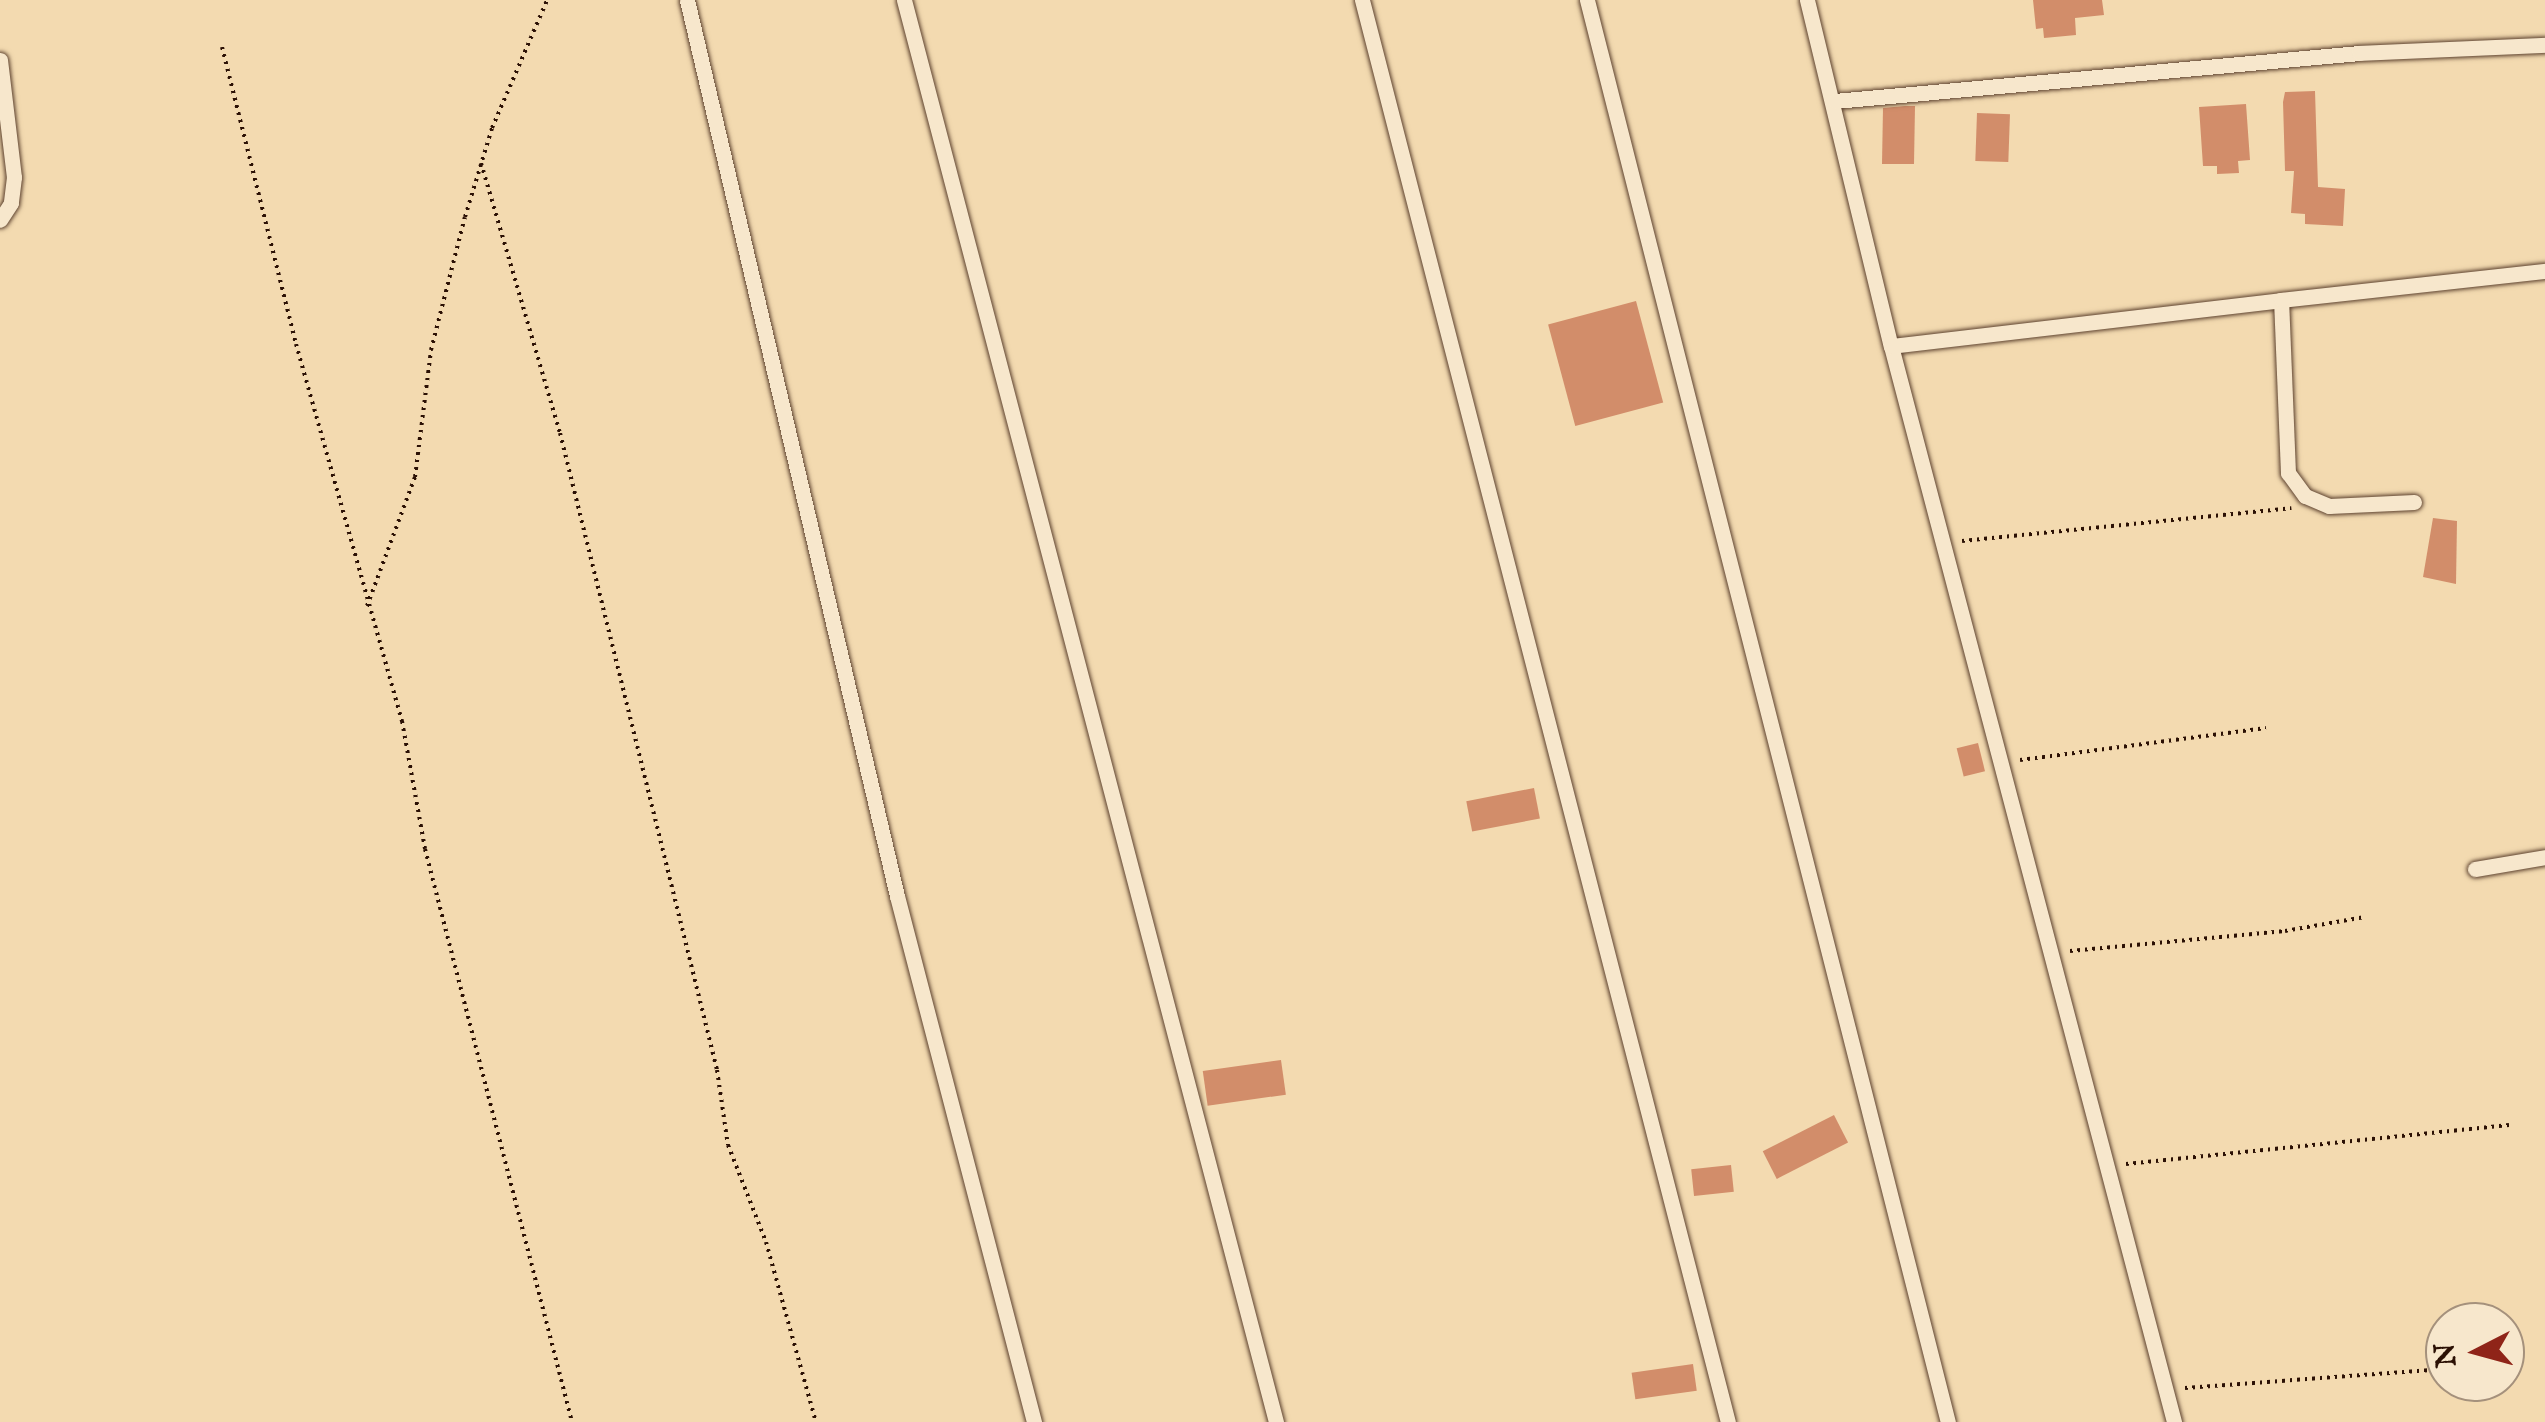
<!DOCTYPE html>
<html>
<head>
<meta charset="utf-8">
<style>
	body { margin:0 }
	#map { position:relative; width:2545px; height:1422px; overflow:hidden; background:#f3dab0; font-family:"IM FELL English",serif }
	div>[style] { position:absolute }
	.building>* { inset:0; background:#d28d6a; transform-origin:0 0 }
	.path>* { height:4px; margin-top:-2px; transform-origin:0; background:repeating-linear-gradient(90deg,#2b1004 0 2.5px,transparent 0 7.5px) }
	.roads { filter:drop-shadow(0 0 2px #5d422f) drop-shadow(0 0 2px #5d422f) }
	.street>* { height:15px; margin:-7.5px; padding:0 7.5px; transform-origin:7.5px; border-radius:7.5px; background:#f7e7cc }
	span { translate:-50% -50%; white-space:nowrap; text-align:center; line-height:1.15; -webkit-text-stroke:8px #f7e7cc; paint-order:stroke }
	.north { position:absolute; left:2425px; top:1302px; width:100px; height:100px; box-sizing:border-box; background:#f7e7cc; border:2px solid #a5917c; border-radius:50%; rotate:264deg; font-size:28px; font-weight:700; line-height:40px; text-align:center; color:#2b1004 }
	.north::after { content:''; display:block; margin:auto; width:35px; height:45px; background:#8f2418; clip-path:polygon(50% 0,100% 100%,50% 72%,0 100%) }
</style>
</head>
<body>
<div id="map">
	<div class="building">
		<i style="clip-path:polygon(2033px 0,2102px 0,2104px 15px,2075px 18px,2076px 35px,2044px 38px,2043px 28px,2036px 29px)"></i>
		<i style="clip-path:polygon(2315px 91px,2318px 187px,2345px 189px,2343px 226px,2305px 224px,2305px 214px,2291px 213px,2294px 171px,2285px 171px,2283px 102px,2285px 92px)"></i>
		<i style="clip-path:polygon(2246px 104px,2250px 160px,2238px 161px,2239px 173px,2217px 174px,2217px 166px,2203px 166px,2199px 107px)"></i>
		<i style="clip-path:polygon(1905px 106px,1915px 106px,1914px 164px,1882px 164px,1883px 108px)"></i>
		<i style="left:1977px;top:113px;width:33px;height:48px;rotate:2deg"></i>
		<i style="left:1636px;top:301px;width:105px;height:91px;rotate:75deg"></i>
		<i style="clip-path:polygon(2433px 518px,2457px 521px,2456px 584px,2423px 577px)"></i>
		<i style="left:1978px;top:743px;width:29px;height:22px;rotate:76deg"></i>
		<i style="left:1534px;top:788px;width:31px;height:69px;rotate:79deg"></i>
		<i style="left:1281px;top:1060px;width:35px;height:79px;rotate:82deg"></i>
		<i style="left:1834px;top:1115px;width:31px;height:80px;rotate:63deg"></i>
		<i style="left:1731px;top:1165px;width:27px;height:40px;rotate:84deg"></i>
		<i style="left:1693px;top:1364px;width:27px;height:62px;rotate:82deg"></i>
	</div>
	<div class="path">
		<i style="left:222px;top:47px;width:306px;rotate:76deg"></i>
		<i style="left:296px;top:344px;width:392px;rotate:74.3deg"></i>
		<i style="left:402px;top:721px;width:130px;rotate:79.8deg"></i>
		<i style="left:425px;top:849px;width:592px;rotate:75.61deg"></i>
		<i style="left:481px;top:163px;width:281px;rotate:73.7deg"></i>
		<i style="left:560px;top:433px;width:656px;rotate:76.15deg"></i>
		<i style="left:717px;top:1070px;width:76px;rotate:81.7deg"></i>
		<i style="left:728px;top:1145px;width:104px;rotate:68.6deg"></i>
		<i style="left:766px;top:1242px;width:187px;rotate:74.5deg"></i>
		<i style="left:1962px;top:541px;width:331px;rotate:-5.7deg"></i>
		<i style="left:367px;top:606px;width:138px;rotate:-69.6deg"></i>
		<i style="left:415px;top:477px;width:128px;rotate:-82.8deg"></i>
		<i style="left:431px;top:350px;width:137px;rotate:-75.7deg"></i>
		<i style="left:465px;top:217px;width:93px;rotate:-73.1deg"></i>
		<i style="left:492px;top:128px;width:139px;rotate:-66.7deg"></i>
		<i style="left:2020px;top:760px;width:248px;rotate:-7.4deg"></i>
		<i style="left:2070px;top:951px;width:216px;rotate:-5.3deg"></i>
		<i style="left:2285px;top:931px;width:81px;rotate:-9.9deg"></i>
		<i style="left:2126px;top:1164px;width:385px;rotate:-5.8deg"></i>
		<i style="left:2505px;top:1366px;width:3px"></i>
		<i style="left:2185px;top:1388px;width:261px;rotate:-4.2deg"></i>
	</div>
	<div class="roads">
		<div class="street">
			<i style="left:687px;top:0;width:920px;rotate:76.81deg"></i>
			<i style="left:897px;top:896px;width:544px;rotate:75.4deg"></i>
			<i style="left:904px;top:0;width:1470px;rotate:75.34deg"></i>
			<i style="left:1362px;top:0;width:1468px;rotate:75.57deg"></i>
			<i style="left:1587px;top:0;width:1467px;rotate:75.76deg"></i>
			<i style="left:1807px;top:0;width:356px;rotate:76.4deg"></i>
			<i style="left:1891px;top:346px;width:1113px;rotate:75.26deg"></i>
			<i style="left:0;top:60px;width:118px;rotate:83.2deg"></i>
			<i style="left:14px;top:177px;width:26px;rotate:97deg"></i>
			<i style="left:11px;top:203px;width:20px;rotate:123deg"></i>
			<i style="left:1835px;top:101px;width:526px;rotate:-5.23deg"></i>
			<i style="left:2359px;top:53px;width:186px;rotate:-2.5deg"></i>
			<i style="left:1891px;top:346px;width:393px;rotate:-6.7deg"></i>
			<i style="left:2414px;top:502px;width:85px;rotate:177.3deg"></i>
			<i style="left:2329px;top:506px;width:26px;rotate:-157deg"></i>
			<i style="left:2305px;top:496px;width:29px;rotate:-126deg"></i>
			<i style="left:2288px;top:473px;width:173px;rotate:-92.3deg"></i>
			<i style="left:2281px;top:300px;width:266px;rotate:-6.3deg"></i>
			<i style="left:2475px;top:869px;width:71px;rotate:-9.7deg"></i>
		</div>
	</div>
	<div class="north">N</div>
</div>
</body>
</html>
